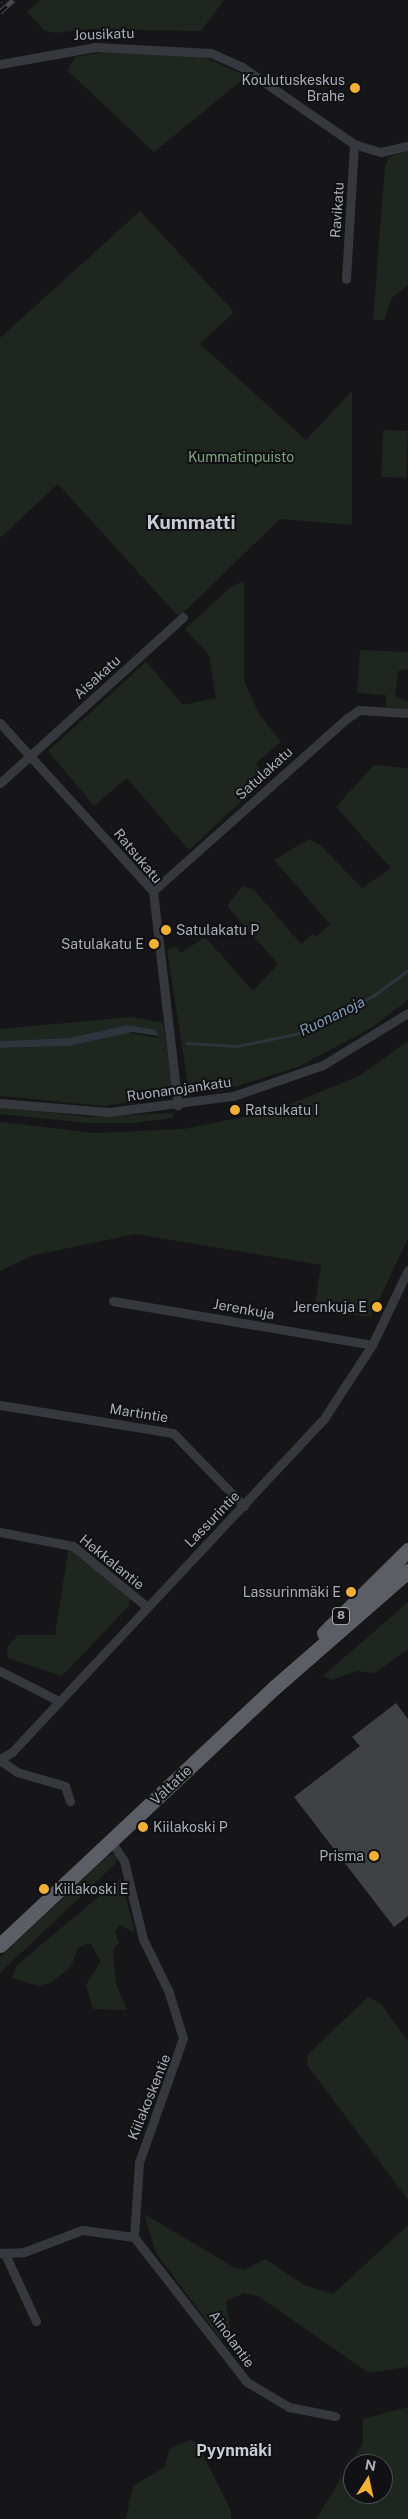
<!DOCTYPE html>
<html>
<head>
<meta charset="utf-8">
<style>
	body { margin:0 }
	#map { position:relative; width:408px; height:2519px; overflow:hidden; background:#161618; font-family:"Public Sans",sans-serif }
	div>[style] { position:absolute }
	.green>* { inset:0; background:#1e261f; transform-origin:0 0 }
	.water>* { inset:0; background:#2c353c }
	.stream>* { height:3px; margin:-1.5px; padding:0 1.5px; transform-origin:1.5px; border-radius:1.5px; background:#2c353c }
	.building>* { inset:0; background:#404145 }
	.minor>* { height:9px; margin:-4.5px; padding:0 4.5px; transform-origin:4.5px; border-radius:4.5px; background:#37383d }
	.trunk>* { height:15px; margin:-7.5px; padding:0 7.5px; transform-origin:7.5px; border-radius:7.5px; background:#5b5e65 }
	.rail>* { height:5px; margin-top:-2.5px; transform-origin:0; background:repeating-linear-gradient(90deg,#111113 0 9px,#4a4c52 0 18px); box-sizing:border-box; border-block:1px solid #4a4c52 }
	.dots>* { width:14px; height:14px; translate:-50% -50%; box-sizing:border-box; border:2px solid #111113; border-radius:50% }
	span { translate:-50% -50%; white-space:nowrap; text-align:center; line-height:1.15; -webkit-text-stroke:4px #111113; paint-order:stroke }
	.shield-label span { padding:1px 4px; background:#111113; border:1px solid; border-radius:4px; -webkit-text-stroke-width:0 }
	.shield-label { font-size:12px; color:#a8adb8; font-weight:700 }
	.street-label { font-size:14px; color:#a8adb8 }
	.poi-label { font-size:14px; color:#a8adb8 }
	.right { translate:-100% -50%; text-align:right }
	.left { translate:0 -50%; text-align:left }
	.park-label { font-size:14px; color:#7fa381 }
	.water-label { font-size:15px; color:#7f9bb3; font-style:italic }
	.quarter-label { font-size:16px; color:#c9ccd4; font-weight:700 }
	.district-label { font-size:19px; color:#c9ccd4; font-weight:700 }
	.north { position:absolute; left:343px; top:2454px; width:50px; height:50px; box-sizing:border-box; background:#111113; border:1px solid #4d4f55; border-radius:50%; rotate:10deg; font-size:14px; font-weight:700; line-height:20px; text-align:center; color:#a8adb8 }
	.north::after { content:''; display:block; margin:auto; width:18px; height:22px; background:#f2b134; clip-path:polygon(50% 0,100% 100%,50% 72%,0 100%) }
</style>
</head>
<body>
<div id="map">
	<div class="green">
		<i style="clip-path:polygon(40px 0,224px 0,201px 31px,89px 29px,55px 33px,44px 30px,27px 12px)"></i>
		<i style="clip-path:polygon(105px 52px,204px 57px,247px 76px,154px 152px,67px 70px,75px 57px)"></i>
		<i style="clip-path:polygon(408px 151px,408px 285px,392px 298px,384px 320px,373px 320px,385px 166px,389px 157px)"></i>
		<i style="clip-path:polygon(140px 211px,234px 312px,200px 344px,306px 440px,352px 391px,352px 525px,280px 519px,179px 617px,58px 484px,0 538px,0 338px)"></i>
		<i style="left:383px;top:430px;width:25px;height:47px;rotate:2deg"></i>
		<i style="clip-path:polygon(244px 581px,244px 681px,259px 714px,281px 742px,256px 763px,267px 777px,189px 850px,127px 778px,94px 806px,48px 751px,146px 662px,183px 705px,216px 698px,209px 655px,185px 629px,232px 586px)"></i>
		<i style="clip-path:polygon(360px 650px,408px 652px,408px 669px,398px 671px,395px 696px,408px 701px,408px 709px,386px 707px,386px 695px,357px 693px)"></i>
		<i style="clip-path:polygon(374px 765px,408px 768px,408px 1000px,371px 1028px,298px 1067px,221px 1091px,189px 1091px,167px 950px,175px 946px,181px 953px,205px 937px,253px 991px,278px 964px,227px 906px,242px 886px,254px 890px,301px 944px,313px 934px,316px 937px,330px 924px,274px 860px,309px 839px,320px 845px,362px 888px,391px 868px,336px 807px)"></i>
		<i style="clip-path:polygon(132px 1017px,163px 1023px,172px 1085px,167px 1096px,103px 1106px,0 1096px,0 1048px,69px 1046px,126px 1032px,157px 1038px,159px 1034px,127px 1025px,69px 1038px,0 1041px,0 1029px)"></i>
		<i style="clip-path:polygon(408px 1041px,408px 1238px,371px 1317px,314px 1310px,321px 1265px,136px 1234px,34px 1255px,0 1271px,0 1122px,95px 1133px,184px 1129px,276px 1110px,359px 1076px)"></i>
		<i style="clip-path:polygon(0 1107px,89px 1117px,174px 1113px,172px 1118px,134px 1123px,88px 1123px,0 1114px)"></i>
		<i style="clip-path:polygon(69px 1545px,130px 1597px,129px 1606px,62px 1676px,8px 1658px,7px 1648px,18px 1635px,55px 1635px)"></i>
		<i style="clip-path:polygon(408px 1602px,408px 1649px,375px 1673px,357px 1671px,332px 1680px,323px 1676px)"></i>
		<i style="clip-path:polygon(109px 1855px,116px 1855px,116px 1863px,0 1973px,0 1957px)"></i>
		<i style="clip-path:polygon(121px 1878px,135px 1933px,120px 1925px,115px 1932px,119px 1943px,113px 1950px,116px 1984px,127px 2010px,93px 2009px,86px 1985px,101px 1961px,90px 1943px,78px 1948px,71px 1967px,50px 1983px,38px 1986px,12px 1978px,17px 1965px)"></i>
		<i style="clip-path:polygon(368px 1997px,381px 2004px,408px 2042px,408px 2200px,307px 2065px,308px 2054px)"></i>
		<i style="clip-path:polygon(144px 2214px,234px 2267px,244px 2270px,265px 2259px,304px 2285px,333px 2294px,408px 2225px,408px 2367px,369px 2373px,258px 2296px,244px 2293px,226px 2301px,230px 2328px,221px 2340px,156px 2253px)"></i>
		<i style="clip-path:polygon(evenodd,408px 2407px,408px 2519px,316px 2519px,363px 2443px,363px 2419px,408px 2407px,353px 2464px,383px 2464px,383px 2494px,353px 2494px,353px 2464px)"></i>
		<i style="clip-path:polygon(190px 2440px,197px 2443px,231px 2511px,231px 2519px,126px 2519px,133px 2486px,165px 2467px,169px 2449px)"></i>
	</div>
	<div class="water">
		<i style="clip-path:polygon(127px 1025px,156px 1030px,159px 1036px,132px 1032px,69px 1046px,0 1048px,0 1041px,69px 1038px)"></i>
	</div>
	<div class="stream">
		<i style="left:187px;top:1043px;width:50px;rotate:3.4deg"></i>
		<i style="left:237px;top:1046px;width:60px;rotate:-11.5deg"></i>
		<i style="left:296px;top:1034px;width:86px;rotate:-26.3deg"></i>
		<i style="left:373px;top:996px;width:44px;rotate:-36.6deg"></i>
	</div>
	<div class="building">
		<i style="clip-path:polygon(396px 1703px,408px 1719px,408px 1916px,394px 1927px,294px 1797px,360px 1746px,352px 1737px)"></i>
	</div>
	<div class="minor">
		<i style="left:0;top:64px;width:97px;rotate:-10.1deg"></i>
		<i style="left:95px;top:47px;width:116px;rotate:3deg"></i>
		<i style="left:211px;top:53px;width:34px;rotate:24deg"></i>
		<i style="left:242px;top:67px;width:136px;rotate:34.5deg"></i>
		<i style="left:354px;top:144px;width:28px;rotate:17deg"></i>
		<i style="left:381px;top:152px;width:28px;rotate:-13deg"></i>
		<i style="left:346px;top:279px;width:135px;rotate:-86.6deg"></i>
		<i style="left:0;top:723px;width:227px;rotate:47.7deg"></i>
		<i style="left:153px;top:891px;width:216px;rotate:83.4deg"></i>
		<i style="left:0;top:783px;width:247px;rotate:-42.2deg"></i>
		<i style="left:153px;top:891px;width:259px;rotate:-41.7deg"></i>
		<i style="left:346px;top:719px;width:16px;rotate:-35deg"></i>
		<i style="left:359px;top:710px;width:49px;rotate:3.5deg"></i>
		<i style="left:0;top:1103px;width:109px;rotate:4.7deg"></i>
		<i style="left:109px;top:1112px;width:125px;rotate:-7.4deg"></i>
		<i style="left:233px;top:1096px;width:95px;rotate:-19deg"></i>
		<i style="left:323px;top:1065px;width:100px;rotate:-31.5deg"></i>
		<i style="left:113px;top:1301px;width:263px;rotate:9.6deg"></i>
		<i style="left:0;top:1405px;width:175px;rotate:9.2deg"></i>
		<i style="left:173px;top:1433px;width:102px;rotate:45.8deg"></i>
		<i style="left:0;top:1532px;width:74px;rotate:10.9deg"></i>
		<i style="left:73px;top:1546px;width:94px;rotate:39.4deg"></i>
		<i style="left:0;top:1671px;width:64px;rotate:27deg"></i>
		<i style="left:0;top:1759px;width:14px;rotate:-30deg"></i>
		<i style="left:12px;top:1752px;width:458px;rotate:-46.9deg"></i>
		<i style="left:325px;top:1417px;width:86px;rotate:-56.9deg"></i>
		<i style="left:372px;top:1345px;width:83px;rotate:-64.4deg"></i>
		<i style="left:0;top:1760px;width:21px;rotate:35deg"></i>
		<i style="left:17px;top:1772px;width:50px;rotate:16.3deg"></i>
		<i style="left:65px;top:1786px;width:16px;rotate:72deg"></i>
		<i style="left:111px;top:1841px;width:24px;rotate:57deg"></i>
		<i style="left:124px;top:1861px;width:80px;rotate:76.3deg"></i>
		<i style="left:143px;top:1939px;width:57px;rotate:63.9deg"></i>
		<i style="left:168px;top:1990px;width:50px;rotate:72.6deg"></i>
		<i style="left:183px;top:2038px;width:132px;rotate:109.5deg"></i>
		<i style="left:139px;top:2162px;width:75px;rotate:93.8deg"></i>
		<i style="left:134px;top:2237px;width:184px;rotate:52.1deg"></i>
		<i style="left:247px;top:2382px;width:49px;rotate:30.8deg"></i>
		<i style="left:289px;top:2407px;width:47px;rotate:11.1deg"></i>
		<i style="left:0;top:2253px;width:24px;rotate:-2deg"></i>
		<i style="left:24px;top:2252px;width:62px;rotate:-20.8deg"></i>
		<i style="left:82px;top:2230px;width:52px;rotate:7.7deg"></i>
		<i style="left:5px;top:2254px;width:74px;rotate:65.2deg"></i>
	</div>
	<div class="trunk">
		<i style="left:324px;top:1633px;width:118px;rotate:-44.7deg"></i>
		<i style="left:0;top:1945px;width:378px;rotate:-43.2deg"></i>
		<i style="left:276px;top:1686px;width:175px;rotate:-41.1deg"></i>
	</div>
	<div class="rail">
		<i style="left:0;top:1px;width:1px;rotate:-45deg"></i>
		<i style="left:0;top:12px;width:18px;rotate:-43deg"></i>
	</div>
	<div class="dots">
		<i style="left:355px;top:88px;background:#f2b134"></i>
		<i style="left:166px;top:930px;background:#f2b134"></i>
		<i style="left:154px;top:944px;background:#f2b134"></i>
		<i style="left:235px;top:1110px;background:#f2b134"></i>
		<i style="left:377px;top:1307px;background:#f2b134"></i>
		<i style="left:351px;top:1592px;background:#f2b134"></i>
		<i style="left:143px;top:1827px;background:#f2b134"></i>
		<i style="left:374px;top:1856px;background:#f2b134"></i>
		<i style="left:44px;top:1889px;background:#f2b134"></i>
	</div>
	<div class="shield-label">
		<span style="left:341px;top:1616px">8</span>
	</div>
	<div class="street-label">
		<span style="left:104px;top:34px;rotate:-2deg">Jousikatu</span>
		<span style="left:337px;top:210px;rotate:-86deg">Ravikatu</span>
		<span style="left:97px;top:677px;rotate:-42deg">Aisakatu</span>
		<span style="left:264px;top:773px;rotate:-42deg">Satulakatu</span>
		<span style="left:138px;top:856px;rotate:50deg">Ratsukatu</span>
		<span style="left:179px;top:1089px;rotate:-8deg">Ruonanojankatu</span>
		<span style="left:244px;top:1309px;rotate:10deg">Jerenkuja</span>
		<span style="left:139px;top:1413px;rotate:9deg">Martintie</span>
		<span style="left:212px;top:1519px;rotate:-46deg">Lassurintie</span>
		<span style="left:112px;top:1562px;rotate:39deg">Hekkalantie</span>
		<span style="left:171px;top:1785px;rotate:-43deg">Valtatie</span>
		<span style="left:149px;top:2097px;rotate:-68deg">Kiilakoskentie</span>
		<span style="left:232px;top:2339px;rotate:54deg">Ainolantie</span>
	</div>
	<div class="poi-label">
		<span class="right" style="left:345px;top:88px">Koulutuskeskus<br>Brahe</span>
		<span class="left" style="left:176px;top:930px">Satulakatu P</span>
		<span class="right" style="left:144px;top:944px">Satulakatu E</span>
		<span class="left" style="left:245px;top:1110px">Ratsukatu I</span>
		<span class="right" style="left:367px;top:1307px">Jerenkuja E</span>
		<span class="right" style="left:341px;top:1592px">Lassurinmäki E</span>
		<span class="left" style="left:153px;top:1827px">Kiilakoski P</span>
		<span class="right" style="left:364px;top:1856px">Prisma</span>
		<span class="left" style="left:54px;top:1889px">Kiilakoski E</span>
	</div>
	<div class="park-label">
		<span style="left:241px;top:457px">Kummatinpuisto</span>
	</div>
	<div class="water-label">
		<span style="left:332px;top:1016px;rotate:-26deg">Ruonanoja</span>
	</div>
	<div class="quarter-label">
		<span style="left:234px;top:2451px">Pyynmäki</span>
	</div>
	<div class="district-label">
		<span style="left:191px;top:523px">Kummatti</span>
	</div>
	<div class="north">N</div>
</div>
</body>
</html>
